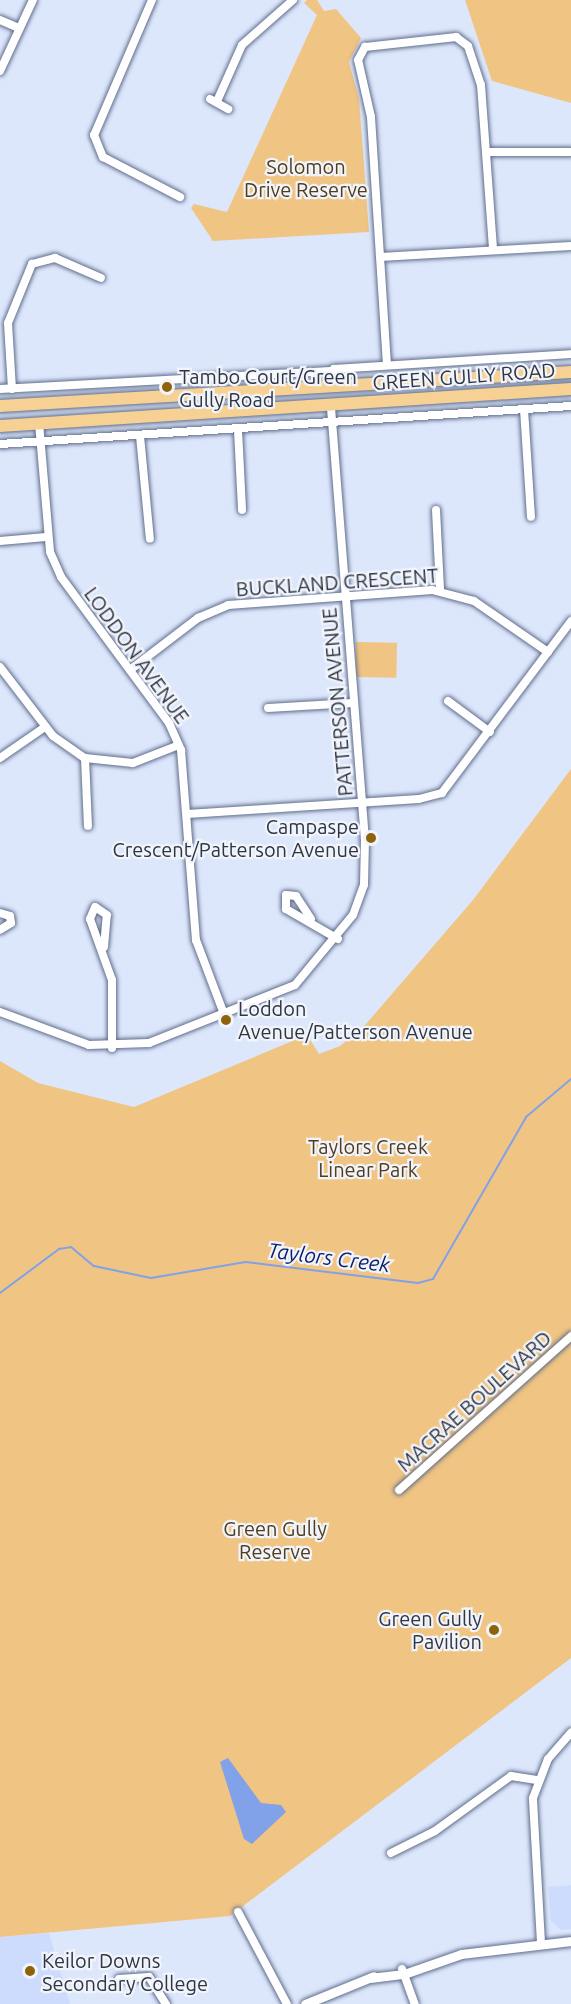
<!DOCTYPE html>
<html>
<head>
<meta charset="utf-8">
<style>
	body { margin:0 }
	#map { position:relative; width:571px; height:2004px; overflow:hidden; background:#dde7fc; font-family:Ubuntu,sans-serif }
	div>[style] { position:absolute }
	.built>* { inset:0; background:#cddcfd }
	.green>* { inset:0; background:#f0c482; transform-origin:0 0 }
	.water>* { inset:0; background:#81a1e8 }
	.stream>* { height:2px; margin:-1px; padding:0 1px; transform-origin:1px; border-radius:1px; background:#81a1e8 }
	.roads { filter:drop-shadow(0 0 2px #606e8c) drop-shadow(0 0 2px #606e8c) }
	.minor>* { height:8px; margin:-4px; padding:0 4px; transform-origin:4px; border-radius:4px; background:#fff }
	.tertiary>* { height:9px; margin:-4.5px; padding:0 4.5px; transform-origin:4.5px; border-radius:4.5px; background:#fff }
	.primary>* { height:12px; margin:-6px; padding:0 6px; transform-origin:6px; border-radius:6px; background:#f7d194 }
	.dots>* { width:16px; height:16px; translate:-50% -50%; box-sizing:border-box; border:3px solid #f1f4fb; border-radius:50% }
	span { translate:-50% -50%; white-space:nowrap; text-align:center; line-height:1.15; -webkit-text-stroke:4.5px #f1f4fb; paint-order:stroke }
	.park-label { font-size:20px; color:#513d1c }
	.poi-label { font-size:20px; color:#2f3542 }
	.left { translate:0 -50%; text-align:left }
	.right { translate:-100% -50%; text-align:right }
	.street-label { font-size:20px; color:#2f3542 }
	.water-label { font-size:21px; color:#081e6e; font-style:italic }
</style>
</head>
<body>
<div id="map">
	<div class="built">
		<i style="clip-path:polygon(571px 1885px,571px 1929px,561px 1930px,551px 1921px,548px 1887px)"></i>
		<i style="clip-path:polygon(49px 1933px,70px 2004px,0 2004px,0 1937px)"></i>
	</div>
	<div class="green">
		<i style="clip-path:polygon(307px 0,317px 0,324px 11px,336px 9px,361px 38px,349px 62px,359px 99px,369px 232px,213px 241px,191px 208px,194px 204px,227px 212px,317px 15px,304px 3px)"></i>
		<i style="clip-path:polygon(465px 0,571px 0,571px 103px,492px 81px)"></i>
		<i style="left:356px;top:642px;width:41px;height:35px;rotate:1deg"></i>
		<i style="clip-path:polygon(571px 769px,571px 1658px,230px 1916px,0 1937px,0 1061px,38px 1083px,134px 1107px,307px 1035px,319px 1054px,340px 1046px,366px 1024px,473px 900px)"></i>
	</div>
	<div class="water">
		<i style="clip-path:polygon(228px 1758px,261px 1803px,281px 1805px,286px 1812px,252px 1844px,244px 1839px,220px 1762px)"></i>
	</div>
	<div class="stream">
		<i style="left:0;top:1293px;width:74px;rotate:-36.7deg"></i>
		<i style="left:59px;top:1249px;width:12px;rotate:-9deg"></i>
		<i style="left:71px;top:1247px;width:30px;rotate:40deg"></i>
		<i style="left:94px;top:1266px;width:58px;rotate:11.9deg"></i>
		<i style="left:151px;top:1278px;width:96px;rotate:-9.6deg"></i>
		<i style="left:246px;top:1262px;width:173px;rotate:7deg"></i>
		<i style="left:418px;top:1283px;width:16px;rotate:-15deg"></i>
		<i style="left:433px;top:1279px;width:187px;rotate:-60.1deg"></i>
		<i style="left:526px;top:1117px;width:59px;rotate:-40.2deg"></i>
	</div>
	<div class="roads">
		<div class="minor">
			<i style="left:152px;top:0;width:147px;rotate:113.2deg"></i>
			<i style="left:94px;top:135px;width:24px;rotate:68deg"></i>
			<i style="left:103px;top:157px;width:87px;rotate:27.5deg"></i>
			<i style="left:0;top:20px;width:21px;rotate:23deg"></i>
			<i style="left:0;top:71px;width:78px;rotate:-65.1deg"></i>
			<i style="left:210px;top:99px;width:21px;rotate:29deg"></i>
			<i style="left:218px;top:99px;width:59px;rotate:-66deg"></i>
			<i style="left:242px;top:45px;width:68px;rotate:-41.4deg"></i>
			<i style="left:487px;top:152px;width:84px"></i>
			<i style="left:380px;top:257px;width:191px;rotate:-3.3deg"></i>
			<i style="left:387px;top:365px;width:249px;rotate:-93.7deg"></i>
			<i style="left:371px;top:117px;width:58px;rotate:-102.8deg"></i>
			<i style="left:358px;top:60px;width:15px;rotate:-62deg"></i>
			<i style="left:365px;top:47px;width:92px;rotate:-6.3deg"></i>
			<i style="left:456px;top:37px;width:15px;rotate:37deg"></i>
			<i style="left:468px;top:46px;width:41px;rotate:71.6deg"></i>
			<i style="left:481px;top:85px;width:164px;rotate:85.8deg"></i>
			<i style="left:329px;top:385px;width:17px;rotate:-73deg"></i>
			<i style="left:334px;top:369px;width:237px;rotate:-3.6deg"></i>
			<i style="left:0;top:389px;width:331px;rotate:-3.1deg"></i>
			<i style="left:12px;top:389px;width:66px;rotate:-93.5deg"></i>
			<i style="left:8px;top:323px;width:64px;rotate:-67.9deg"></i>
			<i style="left:32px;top:264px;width:24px;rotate:-15deg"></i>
			<i style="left:55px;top:258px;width:50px;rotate:23.5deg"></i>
			<i style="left:524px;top:409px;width:108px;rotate:86.3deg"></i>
			<i style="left:39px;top:423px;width:129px;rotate:85.1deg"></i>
			<i style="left:50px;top:552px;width:27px;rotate:66deg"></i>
			<i style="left:61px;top:577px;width:182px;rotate:53.5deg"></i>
			<i style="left:169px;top:723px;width:30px;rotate:66deg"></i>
			<i style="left:181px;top:750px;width:191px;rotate:85.5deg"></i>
			<i style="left:196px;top:940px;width:79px;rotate:69.3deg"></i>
			<i style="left:238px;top:430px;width:80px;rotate:87.1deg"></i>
			<i style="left:140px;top:436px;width:103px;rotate:84.5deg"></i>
			<i style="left:0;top:444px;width:572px;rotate:-3.81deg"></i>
			<i style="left:436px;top:510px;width:80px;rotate:87.1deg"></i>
			<i style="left:0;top:541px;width:46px;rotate:-5deg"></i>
			<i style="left:0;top:667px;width:87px;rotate:52.5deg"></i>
			<i style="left:53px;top:736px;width:39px;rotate:35deg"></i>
			<i style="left:85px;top:758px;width:48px;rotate:5.9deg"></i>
			<i style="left:133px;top:763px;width:49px;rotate:-21.4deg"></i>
			<i style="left:130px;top:670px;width:86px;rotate:-37.4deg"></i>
			<i style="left:198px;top:618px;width:33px;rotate:-23deg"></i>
			<i style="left:228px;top:605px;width:205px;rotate:-4.2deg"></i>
			<i style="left:432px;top:590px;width:43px;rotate:14.7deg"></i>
			<i style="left:474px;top:601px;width:90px;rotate:34.6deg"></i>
			<i style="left:448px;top:701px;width:52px;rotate:36.4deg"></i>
			<i style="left:268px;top:708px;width:85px;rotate:-3.4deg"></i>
			<i style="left:0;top:758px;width:55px;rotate:-34.6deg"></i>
			<i style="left:85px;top:758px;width:68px;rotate:87.5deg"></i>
			<i style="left:187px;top:814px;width:232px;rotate:-3.7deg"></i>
			<i style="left:419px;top:799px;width:24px;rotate:-15deg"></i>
			<i style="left:442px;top:793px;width:215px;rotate:-53.1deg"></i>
			<i style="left:0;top:913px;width:10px;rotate:17deg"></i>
			<i style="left:10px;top:916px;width:7px;rotate:82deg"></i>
			<i style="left:11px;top:923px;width:13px;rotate:148deg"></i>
			<i style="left:311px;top:919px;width:27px;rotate:-123deg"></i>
			<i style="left:296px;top:896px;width:10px;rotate:-174deg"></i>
			<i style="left:286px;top:895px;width:14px;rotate:90deg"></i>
			<i style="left:286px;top:909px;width:60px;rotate:30deg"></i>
			<i style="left:104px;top:947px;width:32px;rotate:-85deg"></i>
			<i style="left:107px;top:915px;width:14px;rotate:-146deg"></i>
			<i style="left:95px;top:907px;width:13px;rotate:113deg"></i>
			<i style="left:90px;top:919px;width:65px;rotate:70.2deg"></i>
			<i style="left:112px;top:980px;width:68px;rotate:90deg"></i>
			<i style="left:0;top:1012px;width:95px;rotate:20.3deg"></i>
			<i style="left:89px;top:1045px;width:60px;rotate:-1.9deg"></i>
			<i style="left:149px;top:1043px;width:157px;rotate:-21.7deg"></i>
			<i style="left:295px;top:985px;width:91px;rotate:-50.4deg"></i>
			<i style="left:353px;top:915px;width:32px;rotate:-70deg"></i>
			<i style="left:364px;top:885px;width:45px;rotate:-88.7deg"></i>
			<i style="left:365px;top:840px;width:437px;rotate:-94.5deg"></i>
			<i style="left:399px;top:1490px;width:231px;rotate:-41.8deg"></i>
			<i style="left:391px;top:1853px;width:49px;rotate:-26.6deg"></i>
			<i style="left:435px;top:1831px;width:94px;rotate:-35.9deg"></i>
			<i style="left:511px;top:1776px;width:26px;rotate:9deg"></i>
			<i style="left:238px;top:1912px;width:104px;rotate:62deg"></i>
			<i style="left:541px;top:1943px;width:145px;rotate:-93.2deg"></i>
			<i style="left:533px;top:1798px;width:42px;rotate:-69deg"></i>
			<i style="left:548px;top:1759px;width:35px;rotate:-49deg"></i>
			<i style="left:402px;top:1969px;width:37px;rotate:70deg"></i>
			<i style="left:119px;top:1979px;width:30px;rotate:-4deg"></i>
			<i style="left:149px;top:1977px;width:32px;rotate:58deg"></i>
		</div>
		<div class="tertiary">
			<i style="left:370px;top:1978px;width:34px;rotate:-7deg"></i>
			<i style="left:404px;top:1974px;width:60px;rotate:-19.3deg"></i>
			<i style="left:461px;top:1954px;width:111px;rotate:-6.7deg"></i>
			<i style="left:305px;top:2004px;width:74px;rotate:-22.1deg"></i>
		</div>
		<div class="primary">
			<i style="left:0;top:406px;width:572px;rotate:-3.41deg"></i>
			<i style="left:0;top:426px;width:572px;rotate:-3.71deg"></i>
		</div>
	</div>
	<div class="dots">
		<i style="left:167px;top:387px;background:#8e6209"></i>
		<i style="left:371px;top:838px;background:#8e6209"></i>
		<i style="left:226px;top:1020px;background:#8e6209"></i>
		<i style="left:494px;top:1630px;background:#8e6209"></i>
		<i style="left:30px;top:1971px;background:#8e6209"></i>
	</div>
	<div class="park-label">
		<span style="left:306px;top:178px">Solomon<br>Drive Reserve</span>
		<span style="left:368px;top:1158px">Taylors Creek<br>Linear Park</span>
		<span style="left:275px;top:1540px">Green Gully<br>Reserve</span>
	</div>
	<div class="poi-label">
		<span class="left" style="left:179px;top:388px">Tambo Court/Green<br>Gully Road</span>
		<span class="right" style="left:359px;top:838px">Campaspe<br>Crescent/Patterson Avenue</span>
		<span class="left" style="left:238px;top:1020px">Loddon<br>Avenue/Patterson Avenue</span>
		<span class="right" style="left:482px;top:1630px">Green Gully<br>Pavilion</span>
		<span class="left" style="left:42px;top:1972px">Keilor Downs<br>Secondary College</span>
	</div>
	<div class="street-label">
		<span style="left:464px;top:376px;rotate:-4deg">GREEN GULLY ROAD</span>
		<span style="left:337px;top:582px;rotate:-4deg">BUCKLAND CRESCENT</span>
		<span style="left:137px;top:655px;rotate:54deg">LODDON AVENUE</span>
		<span style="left:337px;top:702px;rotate:-95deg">PATTERSON AVENUE</span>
		<span style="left:474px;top:1401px;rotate:-42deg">MACRAE BOULEVARD</span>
	</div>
	<div class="water-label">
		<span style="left:329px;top:1257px;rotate:7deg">Taylors Creek</span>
	</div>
</div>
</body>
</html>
